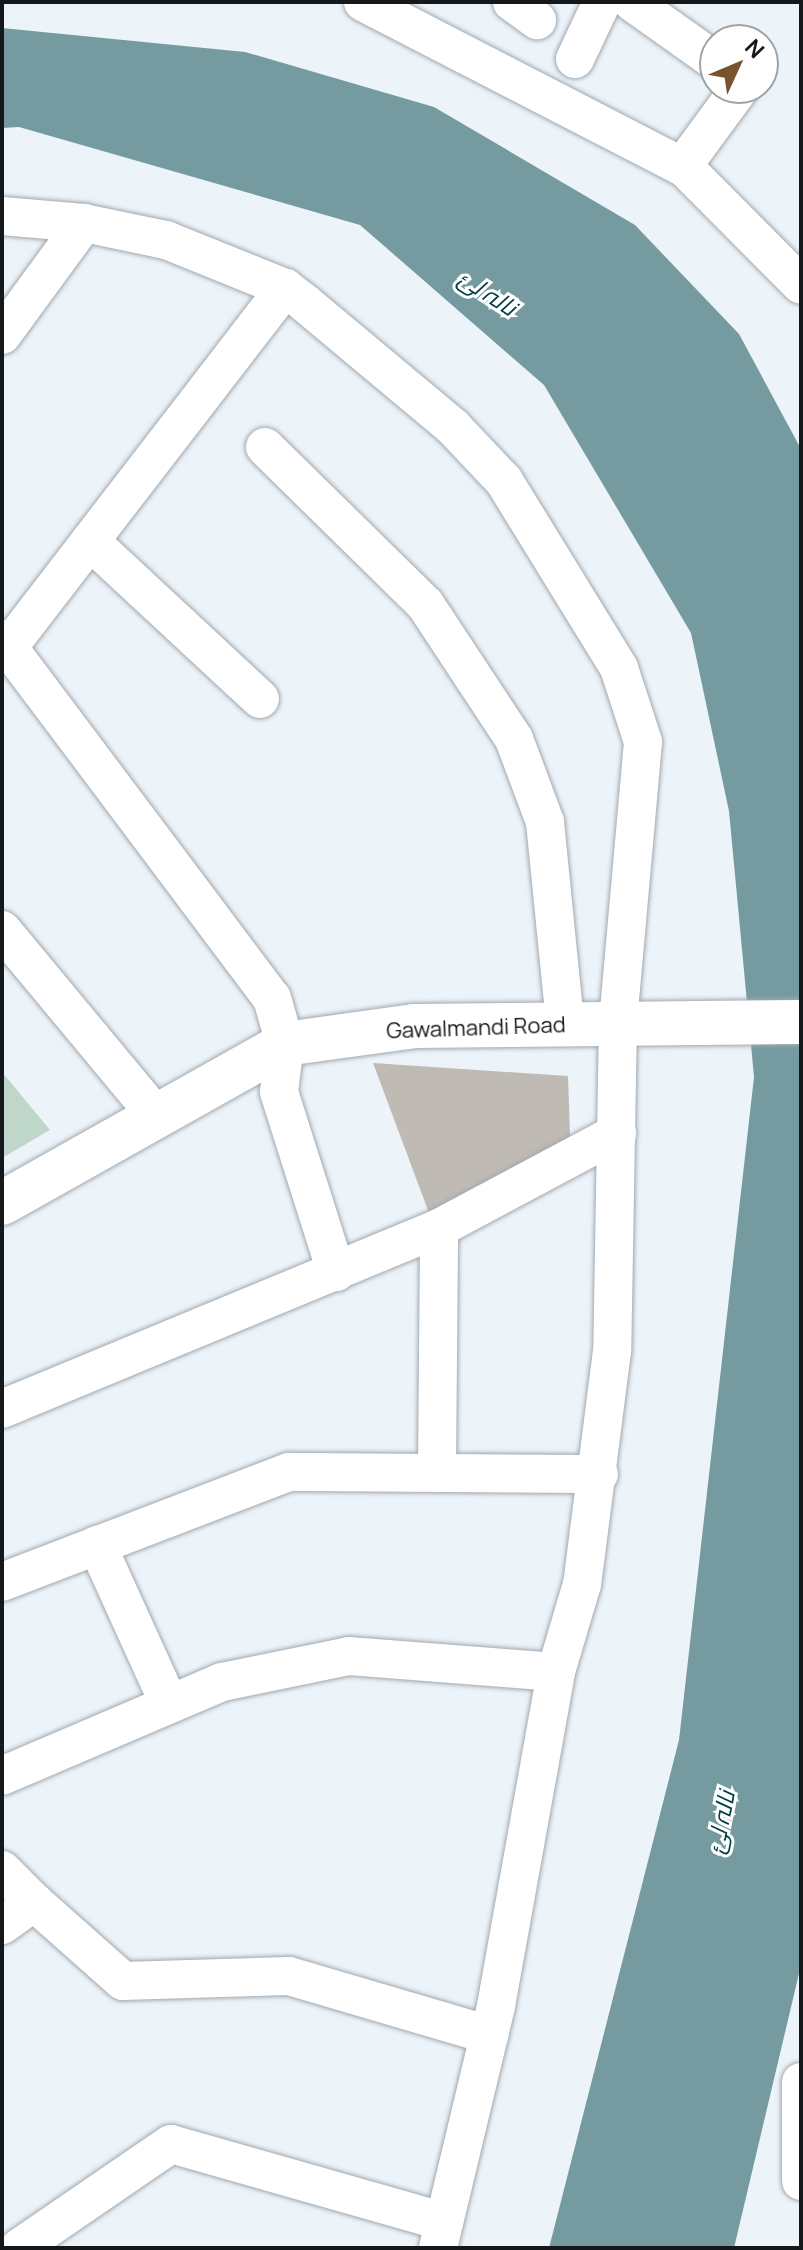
<!DOCTYPE html>
<html>
<head>
<meta charset="utf-8">
<style>
	body { margin:0 }
	#map { position:relative; width:803px; height:2250px; overflow:hidden; background:#ecf4fa; font-family:Manrope,Cairo,sans-serif }
	div>[style] { position:absolute }
	.green>* { inset:0; background:#bfd7cb }
	.water>* { inset:0; background:#759ba0 }
	.building>* { inset:0; background:#bfbab3 }
	.roads { filter:drop-shadow(0 0 2px #a1a8ae) drop-shadow(0 0 2px #a1a8ae) }
	.street>* { height:38px; margin:-19px; padding:0 19px; transform-origin:19px; border-radius:19px; background:#fff }
	.secondary>* { height:44px; margin:-22px; padding:0 22px; transform-origin:22px; border-radius:22px; background:#fff }
	span { translate:-50% -50%; white-space:nowrap; text-align:center; line-height:1.15; -webkit-text-stroke:6px #fff; paint-order:stroke }
	.street-label { font-size:22px; color:#15181a }
	.water-label { font-size:24px; color:#003f46; font-style:italic }
	.frame { position:absolute; inset:0; border:4px solid #15181a; pointer-events:none }
	.north { position:absolute; left:699px; top:24px; width:80px; height:80px; box-sizing:border-box; background:#fff; border:2px solid #a1a3a3; border-radius:50%; rotate:46deg; font-size:22px; font-weight:700; line-height:32px; text-align:center; color:#15181a }
	.north::after { content:''; display:block; margin:auto; width:28px; height:36px; background:#78542e; clip-path:polygon(50% 0,100% 100%,50% 72%,0 100%) }
</style>
</head>
<body>
<div id="map">
	<div class="green">
		<i style="clip-path:polygon(2px 1072px,50px 1130px,2px 1158px)"></i>
	</div>
	<div class="water">
		<i style="clip-path:polygon(2px 28px,245px 52px,434px 107px,635px 225px,739px 334px,801px 449px,801px 1965px,734px 2248px,549px 2248px,679px 1740px,754px 1077px,729px 811px,691px 633px,544px 385px,360px 225px,19px 127px,2px 128px)"></i>
	</div>
	<div class="building">
		<i style="clip-path:polygon(373px 1063px,568px 1076px,571px 1163px,432px 1221px)"></i>
	</div>
	<div class="roads">
		<div class="street">
			<i style="left:363px;top:2px;width:364px;rotate:27.3deg"></i>
			<i style="left:686px;top:169px;width:163px;rotate:45.2deg"></i>
			<i style="left:512px;top:2px;width:31px;rotate:36deg"></i>
			<i style="left:632px;top:2px;width:102px;rotate:35.4deg"></i>
			<i style="left:575px;top:59px;width:63px;rotate:-64.7deg"></i>
			<i style="left:693px;top:152px;width:79px;rotate:-53.7deg"></i>
			<i style="left:2px;top:216px;width:82px;rotate:4.9deg"></i>
			<i style="left:84px;top:223px;width:84px;rotate:11.7deg"></i>
			<i style="left:166px;top:240px;width:128px;rotate:22deg"></i>
			<i style="left:285px;top:288px;width:26px;rotate:37deg"></i>
			<i style="left:306px;top:304px;width:192px;rotate:39.9deg"></i>
			<i style="left:453px;top:427px;width:74px;rotate:46.6deg"></i>
			<i style="left:504px;top:481px;width:220px;rotate:58.4deg"></i>
			<i style="left:619px;top:668px;width:78px;rotate:72deg"></i>
			<i style="left:643px;top:742px;width:280px;rotate:95.1deg"></i>
			<i style="left:618px;top:1021px;width:330px;rotate:91deg"></i>
			<i style="left:612px;top:1351px;width:235px;rotate:97.3deg"></i>
			<i style="left:582px;top:1584px;width:92px;rotate:106.5deg"></i>
			<i style="left:556px;top:1672px;width:208px;rotate:-175.6deg"></i>
			<i style="left:349px;top:1656px;width:130px;rotate:168.4deg"></i>
			<i style="left:222px;top:1682px;width:239px;rotate:156.9deg"></i>
			<i style="left:2px;top:335px;width:139px;rotate:-53.8deg"></i>
			<i style="left:265px;top:447px;width:224px;rotate:44.5deg"></i>
			<i style="left:425px;top:604px;width:162px;rotate:56.6deg"></i>
			<i style="left:514px;top:739px;width:89px;rotate:69.5deg"></i>
			<i style="left:545px;top:822px;width:203px;rotate:84.3deg"></i>
			<i style="left:90px;top:541px;width:232px;rotate:42.9deg"></i>
			<i style="left:2px;top:639px;width:449px;rotate:53.1deg"></i>
			<i style="left:272px;top:998px;width:48px;rotate:74.2deg"></i>
			<i style="left:285px;top:1044px;width:48px;rotate:97.1deg"></i>
			<i style="left:279px;top:1092px;width:189px;rotate:72.4deg"></i>
			<i style="left:10px;top:645px;width:451px;rotate:-52.4deg"></i>
			<i style="left:2px;top:930px;width:243px;rotate:50.3deg"></i>
			<i style="left:2px;top:1409px;width:473px;rotate:-22.5deg"></i>
			<i style="left:439px;top:1228px;width:202px;rotate:-28.1deg"></i>
			<i style="left:437px;top:1471px;width:243px;rotate:-89.5deg"></i>
			<i style="left:97px;top:1545px;width:175px;rotate:65.6deg"></i>
			<i style="left:2px;top:1582px;width:307px;rotate:-21deg"></i>
			<i style="left:289px;top:1472px;width:310px;rotate:0.4deg"></i>
			<i style="left:2px;top:1870px;width:45px;rotate:45deg"></i>
			<i style="left:34px;top:1902px;width:39px;rotate:144deg"></i>
			<i style="left:34px;top:1902px;width:119px;rotate:41.6deg"></i>
			<i style="left:123px;top:1981px;width:166px;rotate:-1.7deg"></i>
			<i style="left:289px;top:1976px;width:209px;rotate:16.4deg"></i>
			<i style="left:801px;top:2082px;width:99px;rotate:90deg"></i>
			<i style="left:19px;top:2248px;width:184px;rotate:-34.4deg"></i>
			<i style="left:171px;top:2144px;width:284px;rotate:15.9deg"></i>
			<i style="left:438px;top:2248px;width:249px;rotate:-76.5deg"></i>
			<i style="left:496px;top:2006px;width:339px;rotate:-79.8deg"></i>
		</div>
		<div class="secondary">
			<i style="left:2px;top:1203px;width:325px;rotate:-29.3deg"></i>
			<i style="left:285px;top:1044px;width:130px;rotate:-7.9deg"></i>
			<i style="left:414px;top:1026px;width:387px;rotate:-0.6deg"></i>
		</div>
	</div>
	<div class="street-label">
		<span style="left:476px;top:1028px;rotate:-2deg">Gawalmandi Road</span>
	</div>
	<div class="water-label">
		<span style="left:488px;top:292px;rotate:33deg">نالہ لئ</span>
		<span style="left:720px;top:1822px;rotate:-79deg">نالہ لئ</span>
	</div>
	<div class="frame"></div>
	<div class="north">N</div>
</div>
</body>
</html>
